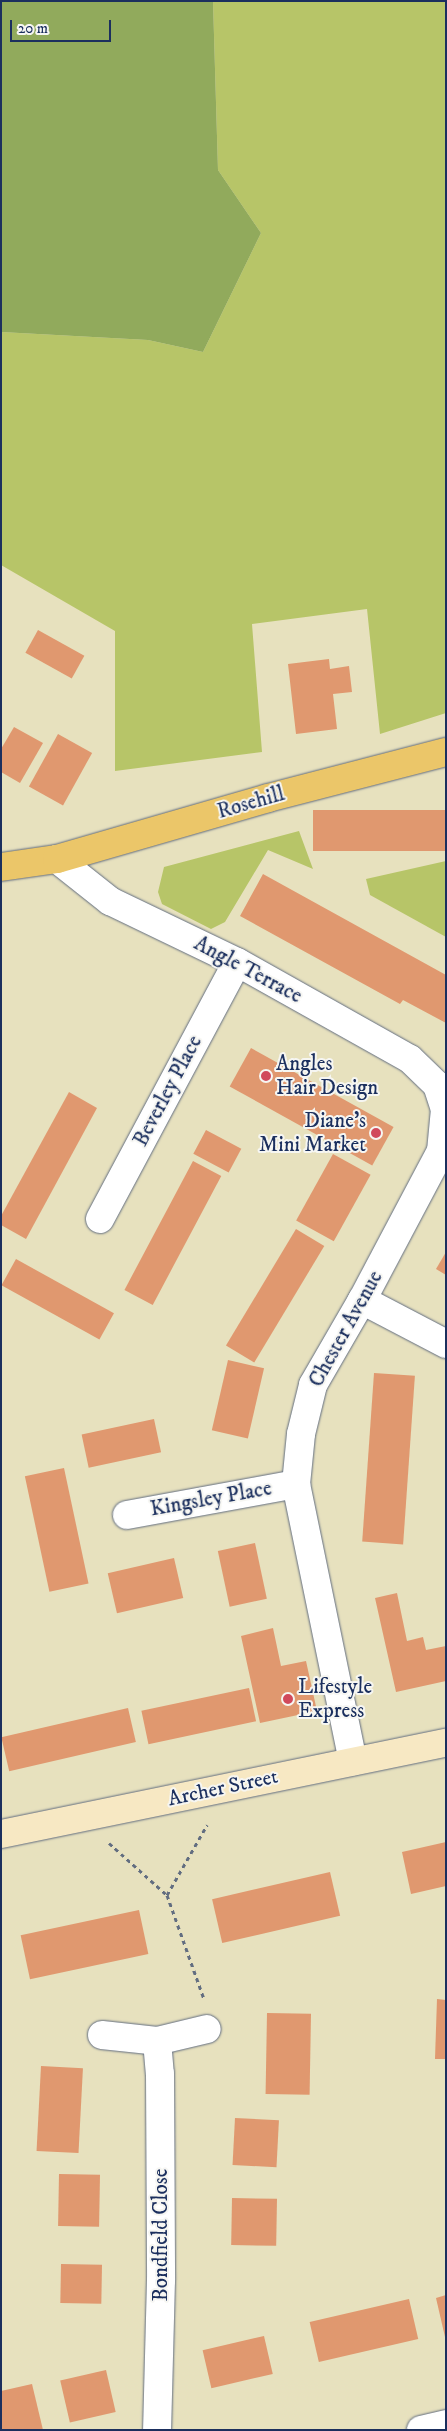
<!DOCTYPE html>
<html>
<head>
<meta charset="utf-8">
<style>
	body { margin:0 }
	#map { position:relative; width:447px; height:2431px; overflow:hidden; background:#e7e1be; font-family:"IM FELL DW Pica",serif }
	div>[style] { position:absolute }
	.green>* { inset:0; background:#b7c568 }
	.forest>* { inset:0; background:#91aa5c }
	.building>* { inset:0; background:#e0986f; transform-origin:0 0 }
	.path>* { height:3px; margin-top:-1.5px; transform-origin:0; background:repeating-linear-gradient(90deg,#626d80 0 4px,transparent 0 8px) }
	.roads { filter:drop-shadow(0 0 1px #626d80) drop-shadow(0 0 1px #626d80) }
	.minor>* { height:28px; margin:-14px; padding:0 14px; transform-origin:14px; border-radius:14px; background:#fff }
	.secondary>* { height:28px; margin:-14px; padding:0 14px; transform-origin:14px; border-radius:14px; background:#f7e8c3 }
	.primary>* { height:28px; margin:-14px; padding:0 14px; transform-origin:14px; border-radius:14px; background:#ebc669 }
	.dots>* { width:14px; height:14px; translate:-50% -50%; box-sizing:border-box; border:2px solid #f6f6f2; border-radius:50% }
	span { translate:-50% -50%; white-space:nowrap; text-align:center; line-height:1.15; -webkit-text-stroke:4px #f6f6f2; paint-order:stroke }
	.street-label { font-size:21px; color:#1b2f5e }
	.poi-label { font-size:21px; color:#1b2f5e }
	.left { translate:0 -50%; text-align:left }
	.right { translate:-100% -50%; text-align:right }
	.frame { position:absolute; inset:0; border:2px solid #1b2f5e; pointer-events:none }
	.scale { position:absolute; left:10px; top:20px; width:101px; height:22px; box-sizing:border-box; border:2px solid #1b2f5e; border-top:0; padding-left:6px; font-size:15px; line-height:18px; white-space:nowrap; color:#1b2f5e; -webkit-text-stroke:4px #f6f6f2; paint-order:stroke }
</style>
</head>
<body>
<div id="map">
	<div class="green">
		<i style="clip-path:polygon(213px 1px,446px 1px,446px 713px,380px 734px,367px 609px,252px 624px,262px 752px,115px 771px,115px 631px,1px 565px,1px 332px,148px 340px,203px 352px,261px 233px,218px 170px)"></i>
		<i style="clip-path:polygon(299px 831px,313px 869px,268px 850px,225px 922px,211px 929px,162px 904px,158px 892px,164px 867px)"></i>
		<i style="clip-path:polygon(446px 861px,446px 937px,370px 895px,366px 879px)"></i>
	</div>
	<div class="forest">
		<i style="clip-path:polygon(1px 1px,213px 1px,218px 170px,261px 233px,203px 352px,148px 340px,1px 332px)"></i>
	</div>
	<div class="building">
		<i style="left:38px;top:630px;width:53px;height:26px;rotate:29deg"></i>
		<i style="clip-path:polygon(329px 659px,330px 669px,349px 666px,352px 692px,333px 694px,337px 729px,296px 734px,288px 664px)"></i>
		<i style="clip-path:polygon(14px 727px,43px 743px,20px 783px,1px 772px,1px 749px)"></i>
		<i style="left:58px;top:734px;width:39px;height:60px;rotate:29deg"></i>
		<i style="left:446px;top:810px;width:41px;height:133px;rotate:90deg"></i>
		<i style="clip-path:polygon(263px 874px,446px 975px,446px 1023px,403px 1000px,400px 1004px,240px 916px)"></i>
		<i style="left:251px;top:1048px;width:163px;height:44px;rotate:29deg"></i>
		<i style="clip-path:polygon(69px 1092px,97px 1108px,26px 1239px,1px 1225px,1px 1216px)"></i>
		<i style="left:206px;top:1130px;width:40px;height:27px;rotate:28deg"></i>
		<i style="left:333px;top:1154px;width:43px;height:76px;rotate:29deg"></i>
		<i style="left:193px;top:1161px;width:32px;height:146px;rotate:28deg"></i>
		<i style="left:296px;top:1229px;width:33px;height:136px;rotate:31deg"></i>
		<i style="clip-path:polygon(446px 1252px,446px 1275px,436px 1269px)"></i>
		<i style="left:16px;top:1259px;width:112px;height:30px;rotate:29deg"></i>
		<i style="left:228px;top:1360px;width:37px;height:72px;rotate:13deg"></i>
		<i style="left:374px;top:1373px;width:41px;height:169px;rotate:4deg"></i>
		<i style="left:154px;top:1419px;width:34px;height:74px;rotate:78deg"></i>
		<i style="left:64px;top:1468px;width:118px;height:40px;rotate:78deg"></i>
		<i style="left:255px;top:1543px;width:57px;height:38px;rotate:78deg"></i>
		<i style="left:174px;top:1558px;width:41px;height:68px;rotate:77deg"></i>
		<i style="clip-path:polygon(397px 1593px,407px 1641px,423px 1637px,426px 1650px,446px 1646px,446px 1681px,396px 1692px,375px 1598px)"></i>
		<i style="clip-path:polygon(273px 1628px,281px 1666px,306px 1661px,317px 1711px,260px 1723px,241px 1636px)"></i>
		<i style="left:249px;top:1688px;width:34px;height:110px;rotate:78deg"></i>
		<i style="left:128px;top:1708px;width:35px;height:130px;rotate:77deg"></i>
		<i style="clip-path:polygon(446px 1842px,446px 1886px,411px 1894px,402px 1852px)"></i>
		<i style="left:330px;top:1872px;width:45px;height:121px;rotate:77deg"></i>
		<i style="left:139px;top:1910px;width:45px;height:121px;rotate:78deg"></i>
		<i style="clip-path:polygon(437px 1999px,446px 2000px,446px 2059px,435px 2059px)"></i>
		<i style="left:267px;top:2013px;width:44px;height:81px;rotate:1deg"></i>
		<i style="left:41px;top:2066px;width:42px;height:85px;rotate:3deg"></i>
		<i style="left:235px;top:2118px;width:44px;height:47px;rotate:3deg"></i>
		<i style="left:59px;top:2174px;width:41px;height:52px;rotate:1deg"></i>
		<i style="left:232px;top:2198px;width:45px;height:47px;rotate:1deg"></i>
		<i style="left:61px;top:2264px;width:41px;height:39px;rotate:1deg"></i>
		<i style="clip-path:polygon(446px 2295px,446px 2337px,445px 2337px,436px 2298px)"></i>
		<i style="left:409px;top:2299px;width:41px;height:102px;rotate:77deg"></i>
		<i style="left:264px;top:2336px;width:39px;height:63px;rotate:77deg"></i>
		<i style="left:106px;top:2370px;width:43px;height:47px;rotate:77deg"></i>
		<i style="clip-path:polygon(32px 2384px,43px 2430px,1px 2430px,1px 2391px)"></i>
	</div>
	<div class="path">
		<i style="left:109px;top:1843px;width:78px;rotate:41.9deg"></i>
		<i style="left:167px;top:1895px;width:110px;rotate:70.4deg"></i>
		<i style="left:167px;top:1895px;width:81px;rotate:-60.3deg"></i>
	</div>
	<div class="roads">
		<div class="minor">
			<i style="left:57px;top:859px;width:68px;rotate:38.4deg"></i>
			<i style="left:110px;top:901px;width:141px;rotate:25.7deg"></i>
			<i style="left:237px;top:962px;width:198px;rotate:29.3deg"></i>
			<i style="left:410px;top:1059px;width:37px;rotate:44deg"></i>
			<i style="left:437px;top:1085px;width:25px;rotate:72deg"></i>
			<i style="left:445px;top:1109px;width:42px;rotate:95.4deg"></i>
			<i style="left:441px;top:1151px;width:169px;rotate:117.9deg"></i>
			<i style="left:362px;top:1300px;width:98px;rotate:120deg"></i>
			<i style="left:313px;top:1385px;width:50px;rotate:103.8deg"></i>
			<i style="left:301px;top:1434px;width:50px;rotate:95.7deg"></i>
			<i style="left:296px;top:1484px;width:283px;rotate:78.4deg"></i>
			<i style="left:100px;top:1219px;width:291px;rotate:-61.9deg"></i>
			<i style="left:362px;top:1300px;width:95px;rotate:27.6deg"></i>
			<i style="left:127px;top:1515px;width:172px;rotate:-10.4deg"></i>
			<i style="left:102px;top:2035px;width:55px;rotate:6.2deg"></i>
			<i style="left:157px;top:2041px;width:51px;rotate:-13.5deg"></i>
			<i style="left:157px;top:2041px;width:33px;rotate:85deg"></i>
			<i style="left:160px;top:2074px;width:206px;rotate:89.7deg"></i>
			<i style="left:161px;top:2280px;width:150px;rotate:91.5deg"></i>
			<i style="left:421px;top:2430px;width:26px;rotate:-13deg"></i>
		</div>
		<div class="secondary">
			<i style="left:1px;top:1834px;width:454px;rotate:-11.6deg"></i>
		</div>
		<div class="primary">
			<i style="left:1px;top:867px;width:57px;rotate:-8.1deg"></i>
			<i style="left:57px;top:859px;width:220px;rotate:-16.1deg"></i>
			<i style="left:268px;top:798px;width:184px;rotate:-14.5deg"></i>
		</div>
	</div>
	<div class="dots">
		<i style="left:266px;top:1076px;background:#d1495b"></i>
		<i style="left:376px;top:1133px;background:#d1495b"></i>
		<i style="left:288px;top:1699px;background:#d1495b"></i>
	</div>
	<div class="street-label">
		<span style="left:251px;top:803px;rotate:-16deg">Rosehill</span>
		<span style="left:248px;top:970px;rotate:28deg">Angle Terrace</span>
		<span style="left:168px;top:1091px;rotate:-62deg">Beverley Place</span>
		<span style="left:346px;top:1329px;rotate:-61deg">Chester Avenue</span>
		<span style="left:211px;top:1499px;rotate:-10deg">Kingsley Place</span>
		<span style="left:223px;top:1788px;rotate:-12deg">Archer Street</span>
		<span style="left:161px;top:2235px;rotate:-90deg">Bondfield Close</span>
	</div>
	<div class="poi-label">
		<span class="left" style="left:276px;top:1076px">Angles<br>Hair Design</span>
		<span class="right" style="left:366px;top:1133px">Diane's<br>Mini Market</span>
		<span class="left" style="left:298px;top:1699px">Lifestyle<br>Express</span>
	</div>
	<div class="frame"></div>
	<div class="scale">20 m</div>
</div>
</body>
</html>
